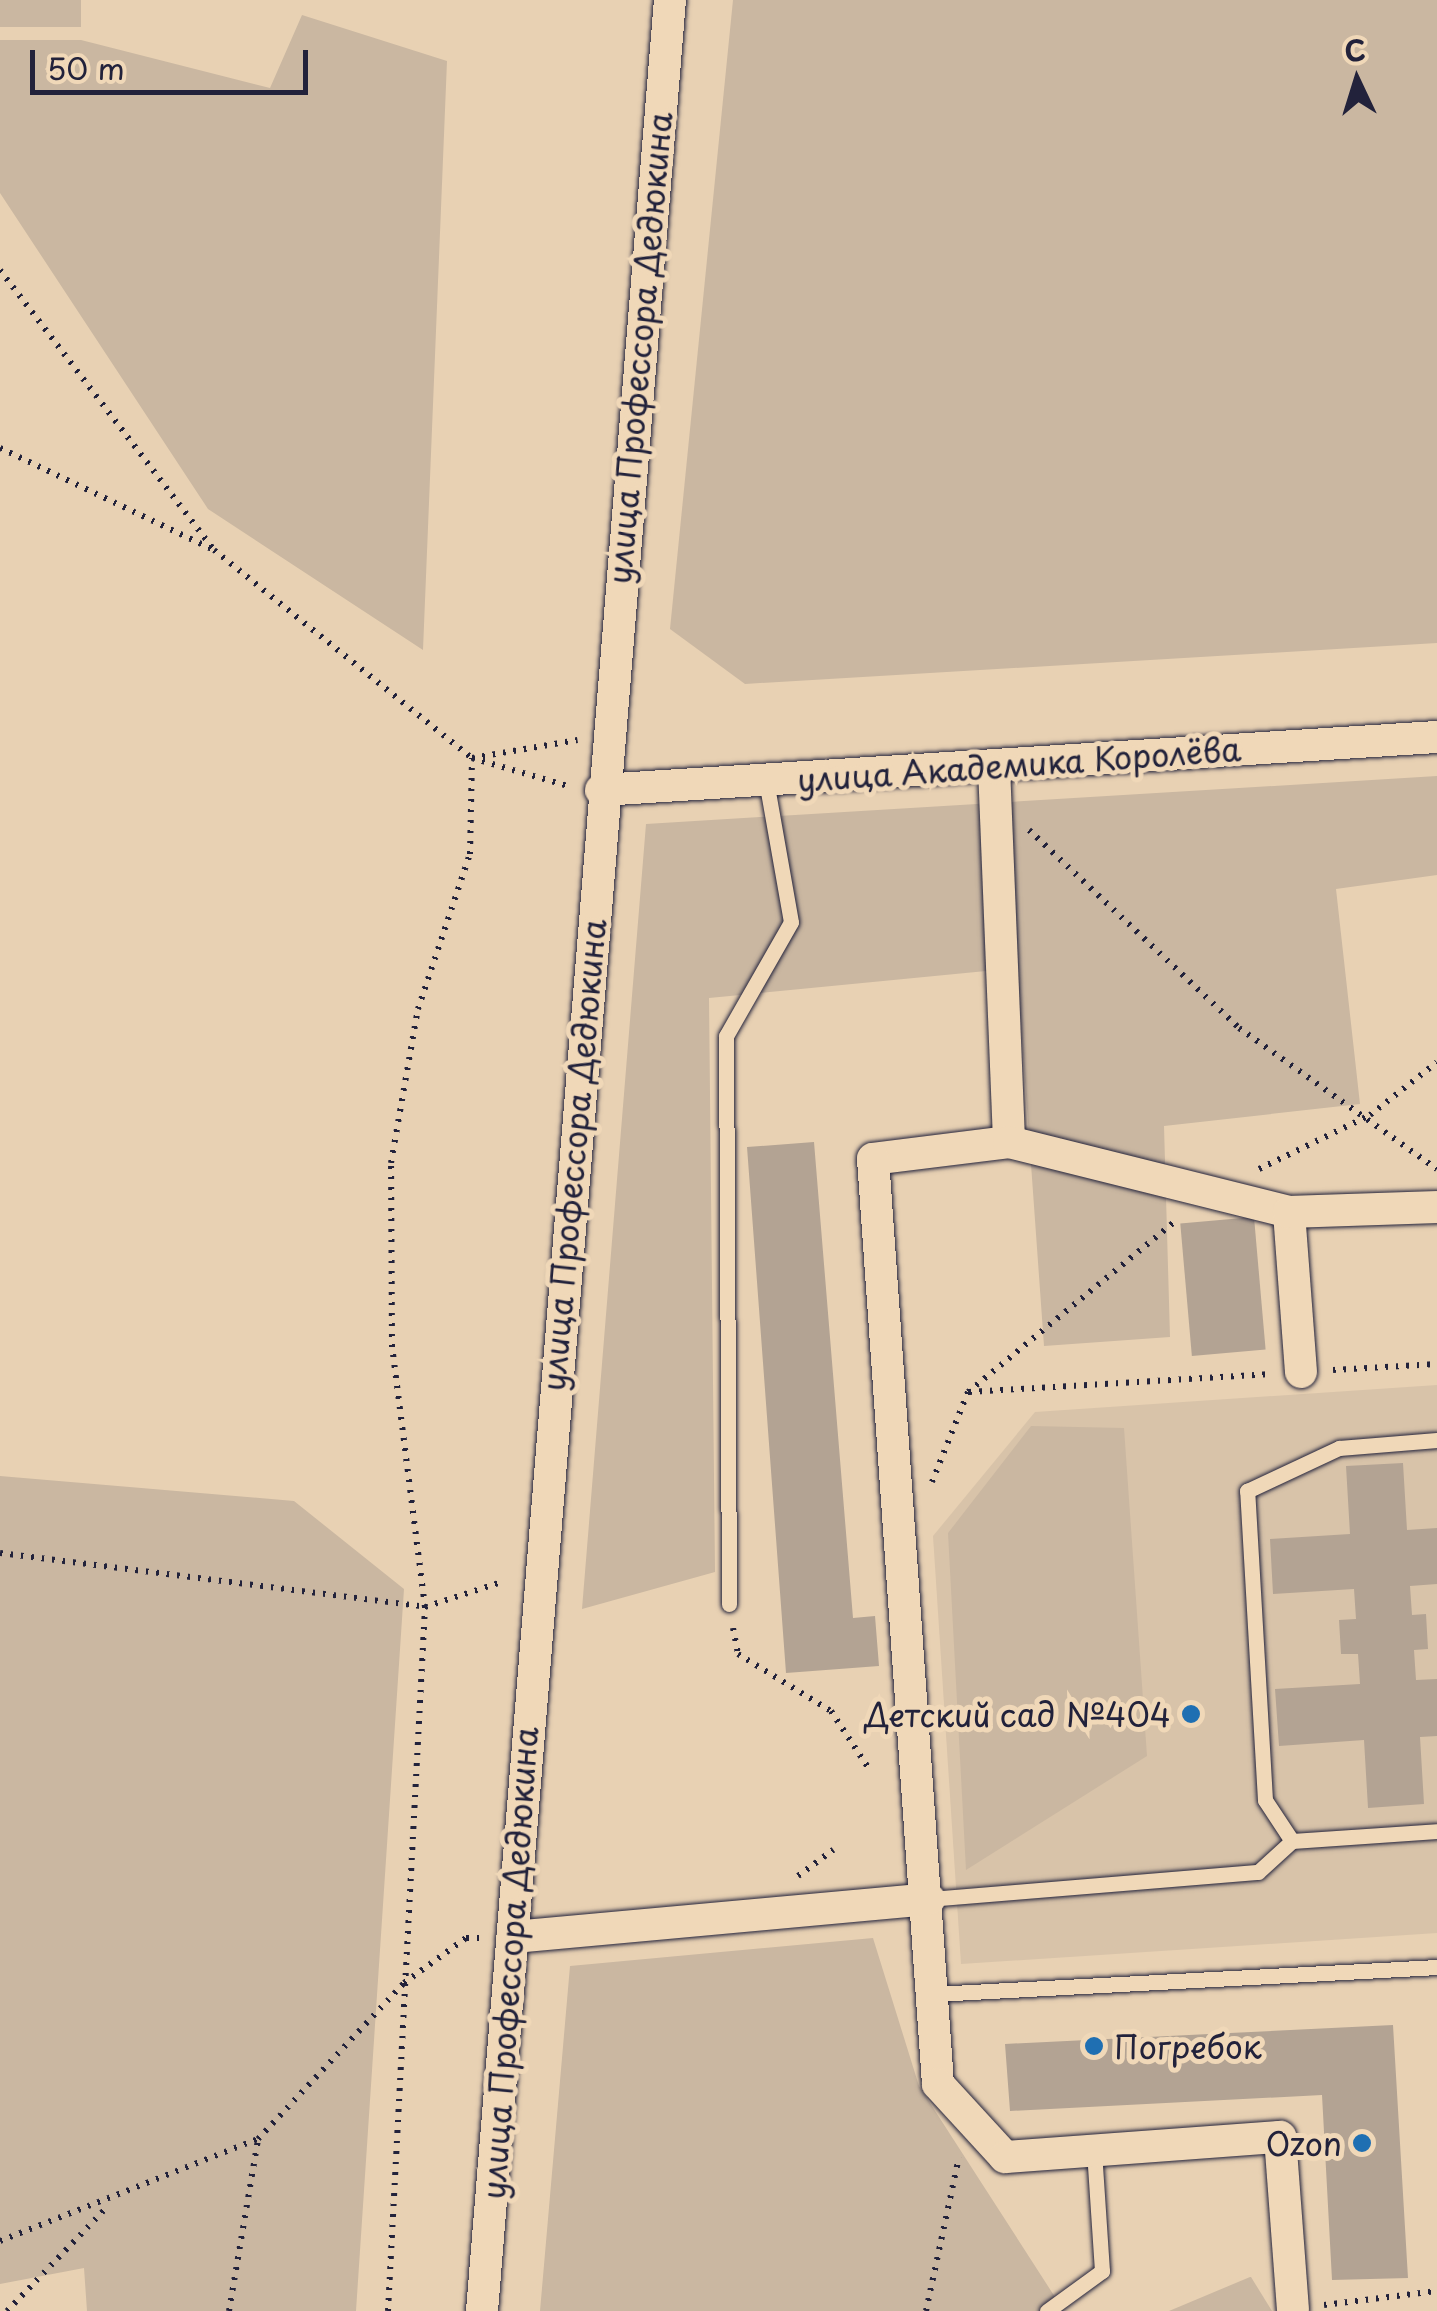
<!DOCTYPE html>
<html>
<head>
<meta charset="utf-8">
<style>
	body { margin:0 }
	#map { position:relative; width:1437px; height:2311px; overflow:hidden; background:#e8d1b3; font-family:"Playpen Sans",sans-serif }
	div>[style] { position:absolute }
	.built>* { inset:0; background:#d8c3a9 }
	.green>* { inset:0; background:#cab7a1; transform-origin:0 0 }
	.building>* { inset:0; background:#b3a393; transform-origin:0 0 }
	.path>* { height:6px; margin-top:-3px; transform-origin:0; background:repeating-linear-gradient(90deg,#22223b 0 2.5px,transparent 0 10.5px) }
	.roads { filter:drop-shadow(0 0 2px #22223b) drop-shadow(0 0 2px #22223b) }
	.lane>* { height:15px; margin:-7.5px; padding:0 7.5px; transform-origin:7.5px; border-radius:7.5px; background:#f0d8b8 }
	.street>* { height:32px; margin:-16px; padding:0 16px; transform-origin:16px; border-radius:16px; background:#f0d8b8 }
	.dots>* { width:28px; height:28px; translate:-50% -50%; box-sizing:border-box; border:5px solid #f0d8b8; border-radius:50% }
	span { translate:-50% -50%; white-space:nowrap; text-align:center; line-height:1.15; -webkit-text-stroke:10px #f0d8b8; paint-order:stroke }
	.street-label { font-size:32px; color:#22223b }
	.poi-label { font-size:32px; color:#22223b }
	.right { translate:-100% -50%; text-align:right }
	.left { translate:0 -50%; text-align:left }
	.north { position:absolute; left:1307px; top:30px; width:100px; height:100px; -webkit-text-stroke:8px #f0d8b8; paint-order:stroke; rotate:356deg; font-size:28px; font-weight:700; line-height:40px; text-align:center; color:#22223b }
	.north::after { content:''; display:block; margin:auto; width:35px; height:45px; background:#22223b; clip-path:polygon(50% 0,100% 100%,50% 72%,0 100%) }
	.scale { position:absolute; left:30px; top:50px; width:278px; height:45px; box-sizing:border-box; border:5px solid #22223b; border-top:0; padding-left:12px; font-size:30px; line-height:35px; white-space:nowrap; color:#22223b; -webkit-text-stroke:8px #f0d8b8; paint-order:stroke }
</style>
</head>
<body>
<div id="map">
	<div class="built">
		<i style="clip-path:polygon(1437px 1385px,1437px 1933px,961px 1964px,933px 1536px,1035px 1412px)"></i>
	</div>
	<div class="green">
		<i style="left:0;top:0;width:81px;height:27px"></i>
		<i style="clip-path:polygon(733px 0,1437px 0,1437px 643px,745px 684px,670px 629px)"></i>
		<i style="clip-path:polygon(302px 15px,447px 61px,423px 650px,208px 509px,0 193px,0 40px,81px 40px,270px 88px)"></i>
		<i style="clip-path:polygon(1437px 776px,1437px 875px,1336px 889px,1360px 1104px,1164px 1126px,1170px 1337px,1044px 1346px,1017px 968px,709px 998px,715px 1572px,582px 1609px,646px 824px)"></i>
		<i style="clip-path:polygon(1031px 1426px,1124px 1428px,1147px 1756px,966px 1870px,948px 1533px)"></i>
		<i style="clip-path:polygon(0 1476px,294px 1501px,404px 1589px,356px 2311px,87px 2311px,84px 2268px,0 2284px)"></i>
		<i style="clip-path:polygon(873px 1938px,919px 2086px,1064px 2311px,540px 2311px,570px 1966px)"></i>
		<i style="clip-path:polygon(1251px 2277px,1272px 2311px,1169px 2311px,1250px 2277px)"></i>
	</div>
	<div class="building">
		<i style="clip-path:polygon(814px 1142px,853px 1618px,875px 1616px,879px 1666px,786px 1673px,747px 1147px)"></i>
		<i style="left:1254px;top:1217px;width:133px;height:74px;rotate:85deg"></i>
		<i style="clip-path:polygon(1403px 1463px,1407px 1530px,1437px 1528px,1437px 1584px,1410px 1586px,1412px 1615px,1426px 1614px,1428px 1649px,1414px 1650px,1416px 1680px,1437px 1679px,1437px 1736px,1420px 1737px,1424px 1804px,1368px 1808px,1364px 1740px,1279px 1746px,1275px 1689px,1360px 1684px,1358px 1654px,1341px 1654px,1339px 1620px,1356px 1619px,1354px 1589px,1273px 1594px,1270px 1539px,1350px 1534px,1346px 1466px)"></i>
		<i style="clip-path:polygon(1393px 2025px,1408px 2278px,1332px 2280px,1322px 2095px,1010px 2111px,1005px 2044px)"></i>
	</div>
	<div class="path">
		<i style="left:0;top:270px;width:351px;rotate:52.6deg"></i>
		<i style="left:0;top:448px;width:237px;rotate:25.5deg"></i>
		<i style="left:214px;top:550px;width:331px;rotate:38.9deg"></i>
		<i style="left:472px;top:758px;width:103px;rotate:16.3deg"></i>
		<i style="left:1029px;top:830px;width:289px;rotate:43.3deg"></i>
		<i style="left:1239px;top:1028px;width:243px;rotate:35.5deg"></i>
		<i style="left:1259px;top:1169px;width:123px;rotate:-25.9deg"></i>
		<i style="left:1370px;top:1115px;width:85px;rotate:-38.3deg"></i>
		<i style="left:1333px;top:1370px;width:104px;rotate:-3.3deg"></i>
		<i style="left:969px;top:1392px;width:303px;rotate:-3.4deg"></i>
		<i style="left:932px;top:1482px;width:97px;rotate:-68.2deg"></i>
		<i style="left:968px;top:1392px;width:271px;rotate:-39.5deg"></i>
		<i style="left:0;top:1553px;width:428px;rotate:7.2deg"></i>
		<i style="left:425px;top:1607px;width:81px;rotate:-18deg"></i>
		<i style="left:733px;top:1628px;width:26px;rotate:79deg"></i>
		<i style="left:738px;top:1654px;width:109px;rotate:31.5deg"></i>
		<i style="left:831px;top:1711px;width:73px;rotate:56.7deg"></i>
		<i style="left:798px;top:1876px;width:44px;rotate:-36.6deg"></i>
		<i style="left:0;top:2241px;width:277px;rotate:-21.6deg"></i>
		<i style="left:258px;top:2139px;width:214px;rotate:-46.9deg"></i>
		<i style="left:404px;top:1983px;width:77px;rotate:-36deg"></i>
		<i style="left:466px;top:1938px;width:16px"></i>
		<i style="left:1324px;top:2305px;width:114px;rotate:-7.1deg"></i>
		<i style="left:7px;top:2311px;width:144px;rotate:-46.1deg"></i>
		<i style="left:229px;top:2311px;width:173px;rotate:-80.4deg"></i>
		<i style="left:388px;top:2311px;width:705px;rotate:-86.99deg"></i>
		<i style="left:425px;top:1607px;width:262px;rotate:-97.2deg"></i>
		<i style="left:392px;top:1347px;width:184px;rotate:-90.3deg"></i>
		<i style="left:391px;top:1163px;width:156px;rotate:-80.1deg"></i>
		<i style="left:418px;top:1009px;width:163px;rotate:-71.5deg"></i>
		<i style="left:470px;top:854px;width:96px;rotate:-88.8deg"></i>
		<i style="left:472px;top:758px;width:107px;rotate:-9.7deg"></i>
		<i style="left:926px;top:2311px;width:157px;rotate:-77.9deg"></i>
	</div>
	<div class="roads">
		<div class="lane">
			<i style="left:729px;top:1604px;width:568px;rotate:-90.3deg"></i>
			<i style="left:726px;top:1036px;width:131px;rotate:-60.3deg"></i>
			<i style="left:791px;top:922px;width:144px;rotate:-100deg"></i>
			<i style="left:1292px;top:1841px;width:49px;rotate:-123.4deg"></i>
			<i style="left:1265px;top:1800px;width:310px;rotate:-93.3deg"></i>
			<i style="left:1247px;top:1491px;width:102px;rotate:-25.1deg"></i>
			<i style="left:1339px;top:1448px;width:98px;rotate:-4.7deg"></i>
			<i style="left:929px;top:1899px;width:330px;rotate:-4.7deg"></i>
			<i style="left:1258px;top:1872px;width:46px;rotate:-42.4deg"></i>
			<i style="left:1292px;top:1841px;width:145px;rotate:-3.9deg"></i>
			<i style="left:934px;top:1994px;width:504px;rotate:-3.07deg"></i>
			<i style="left:1047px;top:2311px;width:68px;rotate:-36deg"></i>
			<i style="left:1102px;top:2271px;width:119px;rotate:-93.8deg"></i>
		</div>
		<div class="street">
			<i style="left:994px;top:767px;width:375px;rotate:87.7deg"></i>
			<i style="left:1009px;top:1142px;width:137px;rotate:172.9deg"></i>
			<i style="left:873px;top:1159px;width:927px;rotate:85.98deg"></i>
			<i style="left:938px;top:2084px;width:99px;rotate:47.5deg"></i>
			<i style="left:1005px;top:2157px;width:276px;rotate:-4.2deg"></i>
			<i style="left:1280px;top:2137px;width:173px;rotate:85.7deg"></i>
			<i style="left:601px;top:790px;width:838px;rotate:-3.63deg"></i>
			<i style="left:1009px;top:1142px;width:289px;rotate:14deg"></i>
			<i style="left:1301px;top:1372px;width:160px;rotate:-94.3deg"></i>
			<i style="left:1289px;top:1212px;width:148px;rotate:-1.9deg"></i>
			<i style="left:513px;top:1937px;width:418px;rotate:-5.2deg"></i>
			<i style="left:482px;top:2311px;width:2319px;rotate:-85.35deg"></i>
		</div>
	</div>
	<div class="dots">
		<i style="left:1191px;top:1714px;background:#1f6fb2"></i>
		<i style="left:1094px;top:2046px;background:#1f6fb2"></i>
		<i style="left:1362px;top:2143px;background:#1f6fb2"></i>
	</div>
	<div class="street-label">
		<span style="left:639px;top:348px;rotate:-85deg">улица Профессора Дедюкина</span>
		<span style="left:1019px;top:764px;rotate:-4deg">улица Академика Королёва</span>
		<span style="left:573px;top:1155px;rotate:-85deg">улица Профессора Дедюкина</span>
		<span style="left:509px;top:1963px;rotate:-86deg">улица Профессора Дедюкина</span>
	</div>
	<div class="poi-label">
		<span class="right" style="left:1171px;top:1714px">Детский сад №404</span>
		<span class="left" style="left:1114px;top:2046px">Погребок</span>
		<span class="right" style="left:1342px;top:2143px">Ozon</span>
	</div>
	<div class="north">С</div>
	<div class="scale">50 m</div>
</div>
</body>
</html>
